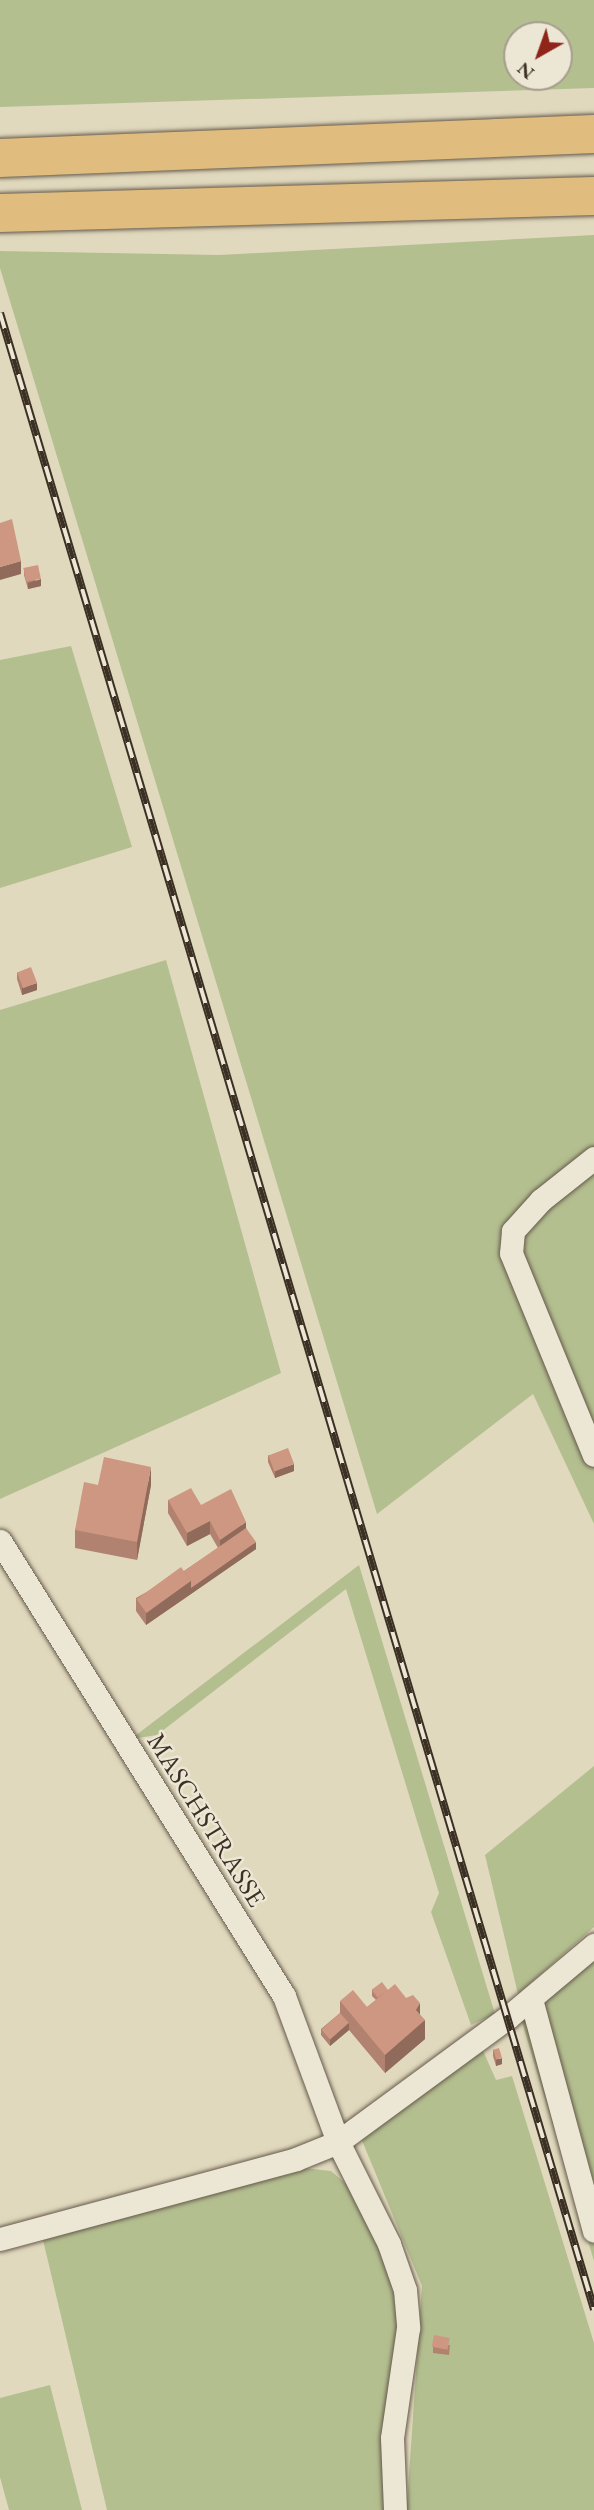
<!DOCTYPE html>
<html>
<head>
<meta charset="utf-8">
<style>
	body { margin:0 }
	#map { position:relative; width:594px; height:2510px; overflow:hidden; background:#e1d9be; font-family:"EB Garamond",serif }
	div>[style] { position:absolute }
	.green>* { inset:0; background:#b4bf90 }
	.roads { filter:drop-shadow(0 0 2px #655a4b) drop-shadow(0 0 2px #655a4b) }
	.street>* { height:23px; margin:-11.5px; padding:0 11.5px; transform-origin:11.5px; border-radius:11.5px; background:#ece6d5 }
	.highway>* { height:38px; margin:-19px; padding:0 19px; transform-origin:19px; border-radius:19px; background:#e0bc7f }
	.rail>* { height:8px; margin-top:-4px; transform-origin:0; background:repeating-linear-gradient(90deg,#ece6d5 0 16px,#3c3025 0 32px); box-sizing:border-box; border-block:2px solid #3c3025 }
	.wall>* { inset:0; background:#b1826f }
	.shaded-wall>* { inset:0; background:#906a5a }
	.building>* { inset:0; background:#ce9781; transform-origin:0 0 }
	span { translate:-50% -50%; white-space:nowrap; text-align:center; line-height:1.15; -webkit-text-stroke:5px #ece6d5; paint-order:stroke }
	.street-label { font-size:26px; color:#3c3025 }
	.north { position:absolute; left:503px; top:21px; width:70px; height:70px; box-sizing:border-box; background:#ece6d5; border:2px solid #a69d8f; border-radius:50%; rotate:220deg; font-size:19px; font-weight:700; line-height:28px; text-align:center; color:#3c3025 }
	.north::after { content:''; display:block; margin:auto; width:24px; height:32px; background:#8f2418; clip-path:polygon(50% 0,100% 100%,50% 72%,0 100%) }
</style>
</head>
<body>
<div id="map">
	<div class="green">
		<i style="clip-path:polygon(evenodd,0 0,594px 0,594px 88px,0 107px,0 0,517px 35px,559px 35px,559px 77px,517px 77px,517px 35px)"></i>
		<i style="clip-path:polygon(594px 235px,594px 1524px,533px 1394px,377px 1514px,0 268px,0 251px,219px 255px)"></i>
		<i style="clip-path:polygon(71px 646px,132px 847px,0 888px,0 660px)"></i>
		<i style="clip-path:polygon(166px 960px,281px 1373px,0 1499px,0 1010px)"></i>
		<i style="clip-path:polygon(359px 1565px,495px 2014px,471px 2025px,431px 1912px,439px 1893px,346px 1589px,157px 1735px,131px 1739px)"></i>
		<i style="clip-path:polygon(594px 1766px,594px 1927px,518px 1994px,485px 1855px)"></i>
		<i style="clip-path:polygon(594px 1957px,594px 2261px,521px 2019px)"></i>
		<i style="clip-path:polygon(480px 2044px,496px 2080px,512px 2076px,594px 2343px,594px 2510px,107px 2510px,43px 2240px,304px 2168px,331px 2171px,357px 2193px,387px 2261px,401px 2319px,385px 2441px,407px 2504px,422px 2286px,361px 2138px)"></i>
		<i style="clip-path:polygon(50px 2385px,82px 2510px,9px 2510px,0 2477px,0 2398px)"></i>
	</div>
	<div class="roads">
		<div class="street">
			<i style="left:594px;top:1158px;width:68px;rotate:141.6deg"></i>
			<i style="left:541px;top:1200px;width:42px;rotate:132.1deg"></i>
			<i style="left:513px;top:1231px;width:22px;rotate:95deg"></i>
			<i style="left:511px;top:1253px;width:218px;rotate:67.7deg"></i>
			<i style="left:0;top:1541px;width:536px;rotate:58.03deg"></i>
			<i style="left:284px;top:1996px;width:156px;rotate:69.7deg"></i>
			<i style="left:338px;top:2142px;width:114px;rotate:63.4deg"></i>
			<i style="left:389px;top:2244px;width:49px;rotate:70.8deg"></i>
			<i style="left:405px;top:2290px;width:38px;rotate:85deg"></i>
			<i style="left:408px;top:2328px;width:111px;rotate:98.3deg"></i>
			<i style="left:392px;top:2438px;width:72px;rotate:87.6deg"></i>
			<i style="left:531px;top:1999px;width:240px;rotate:74.8deg"></i>
			<i style="left:0;top:2239px;width:307px;rotate:-15.1deg"></i>
			<i style="left:296px;top:2159px;width:45px;rotate:-22deg"></i>
			<i style="left:338px;top:2142px;width:210px;rotate:-36.3deg"></i>
			<i style="left:507px;top:2018px;width:114px;rotate:-40deg"></i>
		</div>
		<div class="highway">
			<i style="left:0;top:158px;width:594px;rotate:-2.31deg"></i>
			<i style="left:0;top:213px;width:594px;rotate:-1.64deg"></i>
		</div>
	</div>
	<div class="rail">
		<i style="left:0;top:313px;width:2083px;rotate:73.43deg"></i>
	</div>
	<div class="wall">
		<i style="clip-path:polygon(24px 569px,41px 586px,28px 589px,24px 575px)"></i>
		<i style="clip-path:polygon(17px 972px,37px 990px,22px 995px,17px 979px)"></i>
		<i style="clip-path:polygon(268px 1455px,294px 1471px,275px 1478px,268px 1462px)"></i>
		<i style="clip-path:polygon(98px 1485px,151px 1485px,137px 1560px,75px 1548px,75px 1530px)"></i>
		<i style="clip-path:polygon(168px 1500px,201px 1505px,246px 1528px,256px 1549px,146px 1625px,136px 1611px,136px 1598px,184px 1571px,218px 1548px,210px 1534px,187px 1546px,168px 1513px)"></i>
		<i style="clip-path:polygon(372px 1990px,388px 1990px,420px 2015px,425px 2039px,385px 2073px,349px 2030px,330px 2046px,321px 2035px,321px 2029px,340px 2013px,340px 2001px,367px 2007px,376px 2000px,372px 1996px)"></i>
		<i style="clip-path:polygon(493px 2049px,502px 2064px,496px 2066px,493px 2056px)"></i>
		<i style="clip-path:polygon(450px 2345px,449px 2355px,433px 2353px,433px 2347px)"></i>
	</div>
	<div class="shaded-wall">
		<i style="clip-path:polygon(21px 561px,21px 574px,0 580px,0 567px)"></i>
		<i style="clip-path:polygon(41px 579px,41px 586px,28px 589px,28px 583px)"></i>
		<i style="clip-path:polygon(37px 983px,37px 990px,22px 995px,22px 988px)"></i>
		<i style="clip-path:polygon(294px 1464px,294px 1471px,275px 1478px,275px 1471px)"></i>
		<i style="clip-path:polygon(151px 1467px,151px 1485px,137px 1560px,137px 1542px)"></i>
		<i style="clip-path:polygon(210px 1521px,210px 1534px,187px 1546px,187px 1533px)"></i>
		<i style="clip-path:polygon(246px 1522px,246px 1535px,220px 1553px,220px 1540px)"></i>
		<i style="clip-path:polygon(256px 1542px,256px 1549px,191px 1594px,191px 1588px)"></i>
		<i style="clip-path:polygon(191px 1581px,191px 1594px,146px 1625px,146px 1612px)"></i>
		<i style="clip-path:polygon(420px 2003px,420px 2021px,425px 2020px,425px 2039px,385px 2073px,385px 2055px)"></i>
		<i style="clip-path:polygon(349px 2023px,349px 2030px,330px 2046px,330px 2039px)"></i>
		<i style="clip-path:polygon(502px 2058px,502px 2064px,496px 2066px,496px 2060px)"></i>
	</div>
	<div class="building">
		<i style="clip-path:polygon(12px 519px,21px 561px,0 567px,0 523px)"></i>
		<i style="left:38px;top:565px;width:14px;height:15px;rotate:78deg"></i>
		<i style="left:31px;top:967px;width:17px;height:15px;rotate:69deg"></i>
		<i style="left:288px;top:1448px;width:17px;height:21px;rotate:69deg"></i>
		<i style="clip-path:polygon(104px 1457px,151px 1467px,137px 1542px,75px 1530px,84px 1482px,98px 1485px)"></i>
		<i style="clip-path:polygon(191px 1488px,201px 1505px,231px 1489px,246px 1522px,220px 1540px,210px 1521px,187px 1533px,168px 1500px)"></i>
		<i style="clip-path:polygon(246px 1528px,256px 1542px,191px 1588px,191px 1581px,184px 1571px)"></i>
		<i style="left:181px;top:1567px;width:17px;height:55px;rotate:54deg"></i>
		<i style="left:382px;top:1982px;width:10px;height:13px;rotate:53deg"></i>
		<i style="clip-path:polygon(395px 1984px,406px 1998px,413px 1995px,420px 2003px,416px 2010px,425px 2020px,385px 2055px,340px 2001px,353px 1990px,367px 2007px)"></i>
		<i style="left:340px;top:2013px;width:13px;height:25px;rotate:48deg"></i>
		<i style="left:499px;top:2048px;width:10px;height:6px;rotate:73deg"></i>
		<i style="left:434px;top:2335px;width:16px;height:12px;rotate:11deg"></i>
	</div>
	<div class="street-label">
		<span style="left:206px;top:1820px;rotate:58deg">MASCHSTRASSE</span>
	</div>
	<div class="north">N</div>
</div>
</body>
</html>
